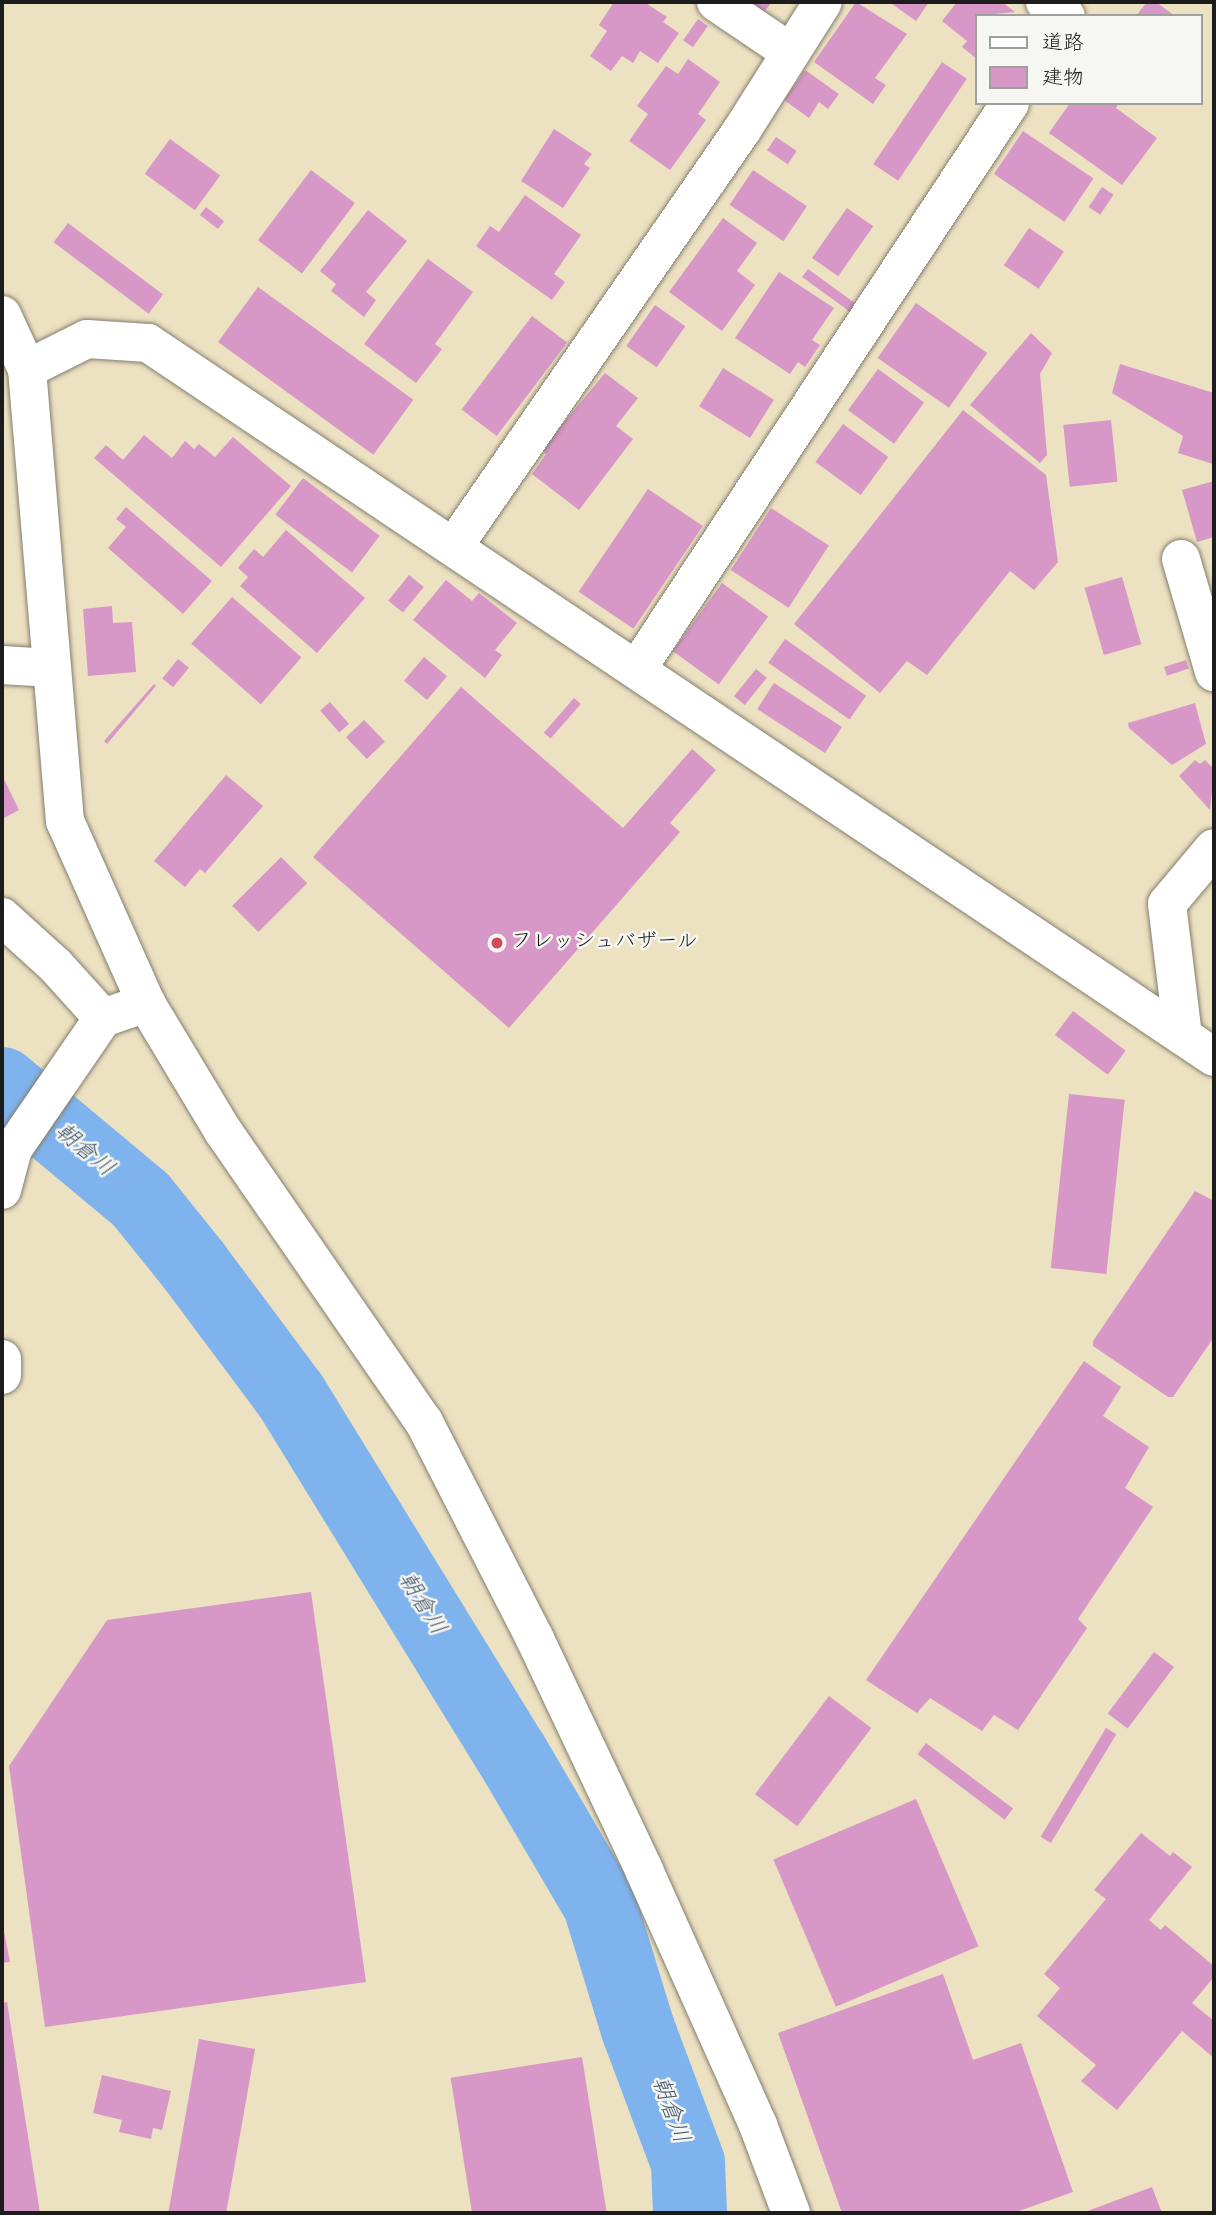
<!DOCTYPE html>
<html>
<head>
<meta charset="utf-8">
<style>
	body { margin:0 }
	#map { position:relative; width:1216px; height:2215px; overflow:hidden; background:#ece1c1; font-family:Dekko,"Klee One",sans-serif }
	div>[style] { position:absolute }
	.river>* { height:74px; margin:-37px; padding:0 37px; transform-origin:37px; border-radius:37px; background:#7fb3ed }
	.building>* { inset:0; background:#d898c7; transform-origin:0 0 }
	.roads { filter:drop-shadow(0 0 2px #847e6e) drop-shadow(0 0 2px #847e6e) }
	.minor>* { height:38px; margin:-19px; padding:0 19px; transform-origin:19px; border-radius:19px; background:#fff }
	.dots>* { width:19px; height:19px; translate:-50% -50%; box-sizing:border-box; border:4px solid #f6f6f2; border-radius:50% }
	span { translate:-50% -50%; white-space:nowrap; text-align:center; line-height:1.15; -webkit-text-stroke:5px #f6f6f2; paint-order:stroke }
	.poi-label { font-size:21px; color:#1c1c1c }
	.left { translate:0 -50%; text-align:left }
	.water-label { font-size:23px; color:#445870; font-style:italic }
	.frame { position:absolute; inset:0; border:4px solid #1c1c1c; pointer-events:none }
	.legend { position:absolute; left:975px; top:14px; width:228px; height:91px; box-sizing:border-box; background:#f6f6f2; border:2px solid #9f9f9c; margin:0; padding:9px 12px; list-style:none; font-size:21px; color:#1c1c1c }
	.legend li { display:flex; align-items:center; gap:14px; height:35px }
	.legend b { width:35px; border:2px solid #9f9f9c }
</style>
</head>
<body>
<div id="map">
	<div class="river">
		<i style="left:2px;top:1084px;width:181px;rotate:39.8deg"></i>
		<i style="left:141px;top:1200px;width:85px;rotate:51.2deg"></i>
		<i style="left:194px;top:1266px;width:162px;rotate:53.3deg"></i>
		<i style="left:291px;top:1396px;width:419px;rotate:58.4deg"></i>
		<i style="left:511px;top:1753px;width:176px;rotate:59.6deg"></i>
		<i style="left:600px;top:1905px;width:130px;rotate:73deg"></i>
		<i style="left:638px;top:2029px;width:143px;rotate:69.5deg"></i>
		<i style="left:688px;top:2163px;width:50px;rotate:87.7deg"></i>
	</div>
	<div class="building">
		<i style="clip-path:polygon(614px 2px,644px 2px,667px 17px,663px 22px,679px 33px,658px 63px,640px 51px,633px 63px,622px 56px,611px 71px,590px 56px,607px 31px,599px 25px)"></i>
		<i style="clip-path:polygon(751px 2px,772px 2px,764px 12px)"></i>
		<i style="clip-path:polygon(856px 2px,907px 34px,875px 78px,886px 85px,873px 104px,814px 62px)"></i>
		<i style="clip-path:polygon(889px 2px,929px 2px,916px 21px)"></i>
		<i style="clip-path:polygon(957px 2px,1002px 2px,1015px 12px,976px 16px,976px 58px,962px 47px,967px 41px,942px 21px)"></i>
		<i style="clip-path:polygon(1147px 2px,1156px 2px,1175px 16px,1136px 16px)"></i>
		<i style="left:698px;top:19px;width:12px;height:26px;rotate:35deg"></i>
		<i style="clip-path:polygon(688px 59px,720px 82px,698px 114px,706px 120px,670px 170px,629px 141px,648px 114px,637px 106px,666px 66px,678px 74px)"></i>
		<i style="left:942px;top:62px;width:30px;height:123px;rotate:34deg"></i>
		<i style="clip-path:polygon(805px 70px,839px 94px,828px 109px,819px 102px,809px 118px,784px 100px)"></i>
		<i style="clip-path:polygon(1070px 103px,1119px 103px,1116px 108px,1157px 138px,1122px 185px,1049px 133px)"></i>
		<i style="clip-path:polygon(554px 129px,592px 154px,584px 164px,590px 168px,563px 208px,521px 181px)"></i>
		<i style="left:1023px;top:131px;width:85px;height:52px;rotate:34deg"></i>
		<i style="left:776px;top:137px;width:25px;height:16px;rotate:34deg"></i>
		<i style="left:170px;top:139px;width:62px;height:43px;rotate:36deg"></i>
		<i style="left:311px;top:170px;width:55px;height:88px;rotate:37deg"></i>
		<i style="left:753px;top:170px;width:65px;height:42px;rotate:34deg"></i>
		<i style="left:1102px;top:187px;width:14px;height:24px;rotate:34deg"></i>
		<i style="clip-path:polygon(525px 195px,581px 235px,554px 274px,565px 282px,552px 300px,476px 246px,490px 226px,499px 232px)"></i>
		<i style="left:206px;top:207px;width:23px;height:10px;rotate:38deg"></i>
		<i style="left:847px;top:208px;width:32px;height:61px;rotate:35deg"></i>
		<i style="clip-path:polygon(368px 210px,407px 241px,366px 292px,376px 300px,364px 317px,331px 291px,336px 284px,320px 271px)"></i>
		<i style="clip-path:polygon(723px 218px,757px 243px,737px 271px,755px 285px,722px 331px,669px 292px)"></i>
		<i style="left:68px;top:223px;width:119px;height:24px;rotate:37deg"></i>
		<i style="left:1029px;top:228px;width:42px;height:45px;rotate:34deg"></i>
		<i style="clip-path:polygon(428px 259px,473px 292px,435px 344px,442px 349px,416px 383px,364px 344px)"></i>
		<i style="left:808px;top:269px;width:62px;height:10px;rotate:36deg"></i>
		<i style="clip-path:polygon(779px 272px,834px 308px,812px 340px,820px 345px,805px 367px,798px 362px,790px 374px,735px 338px)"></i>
		<i style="left:258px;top:287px;width:192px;height:68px;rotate:36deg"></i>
		<i style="left:916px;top:303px;width:87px;height:67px;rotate:35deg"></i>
		<i style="left:655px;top:305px;width:37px;height:50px;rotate:35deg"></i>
		<i style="left:532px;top:316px;width:44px;height:117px;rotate:37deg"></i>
		<i style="clip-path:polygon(1031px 333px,1052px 353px,1040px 374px,1047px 455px,1040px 463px,970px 405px)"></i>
		<i style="clip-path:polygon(1120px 364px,1214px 393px,1213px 464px,1178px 453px,1183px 436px,1112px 393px)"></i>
		<i style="left:723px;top:368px;width:60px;height:45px;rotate:32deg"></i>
		<i style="left:878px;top:369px;width:57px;height:51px;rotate:36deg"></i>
		<i style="clip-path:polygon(605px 373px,638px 398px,616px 426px,633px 439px,579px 510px,532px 474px,546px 454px,541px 450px)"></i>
		<i style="clip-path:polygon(963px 410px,1046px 475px,1058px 562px,1034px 590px,1010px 571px,927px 675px,907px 661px,880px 693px,794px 624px)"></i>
		<i style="left:1111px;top:420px;width:62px;height:48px;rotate:84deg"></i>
		<i style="left:843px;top:424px;width:56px;height:47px;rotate:36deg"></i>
		<i style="clip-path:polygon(144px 435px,172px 458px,185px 441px,194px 449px,199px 444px,215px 457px,233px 437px,291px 486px,221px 567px,94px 458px,106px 445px,123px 460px)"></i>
		<i style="left:303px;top:478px;width:96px;height:46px;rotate:37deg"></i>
		<i style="clip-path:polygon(1214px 481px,1214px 537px,1197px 542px,1182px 490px)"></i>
		<i style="left:648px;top:489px;width:66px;height:124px;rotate:34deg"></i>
		<i style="clip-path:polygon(126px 507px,212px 581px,183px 614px,108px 548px,126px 527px,116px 519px)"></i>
		<i style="left:771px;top:508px;width:69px;height:74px;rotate:33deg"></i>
		<i style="clip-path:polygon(286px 530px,365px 598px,317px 653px,240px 586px,248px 577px,238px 568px,254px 549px,263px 557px)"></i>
		<i style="left:409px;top:575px;width:19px;height:33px;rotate:39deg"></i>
		<i style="left:1122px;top:577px;width:70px;height:39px;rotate:74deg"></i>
		<i style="clip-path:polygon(446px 580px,472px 601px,479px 593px,517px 623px,495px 650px,502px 655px,485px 678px,413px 620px)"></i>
		<i style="left:722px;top:583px;width:57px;height:84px;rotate:36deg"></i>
		<i style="left:232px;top:597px;width:92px;height:62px;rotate:41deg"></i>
		<i style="clip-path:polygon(112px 606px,113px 623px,132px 622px,136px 672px,88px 676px,83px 609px)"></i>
		<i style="left:785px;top:639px;width:99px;height:29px;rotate:35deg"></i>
		<i style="left:424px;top:657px;width:30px;height:31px;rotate:40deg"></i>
		<i style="left:178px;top:659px;width:14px;height:25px;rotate:39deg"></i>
		<i style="left:1186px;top:660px;width:9px;height:23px;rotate:72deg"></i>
		<i style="left:756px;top:669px;width:14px;height:35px;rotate:39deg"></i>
		<i style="left:774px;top:683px;width:81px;height:31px;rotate:33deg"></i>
		<i style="clip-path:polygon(154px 684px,156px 686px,107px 744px,104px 741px)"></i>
		<i style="clip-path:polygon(461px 687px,623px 828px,692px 749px,716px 770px,670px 823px,680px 832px,509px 1028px,313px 857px)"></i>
		<i style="left:574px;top:698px;width:9px;height:46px;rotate:41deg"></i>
		<i style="left:330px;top:702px;width:29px;height:13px;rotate:49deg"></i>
		<i style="clip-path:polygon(1195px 703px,1206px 744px,1172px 765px,1129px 728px,1128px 723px)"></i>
		<i style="left:364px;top:720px;width:30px;height:25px;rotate:46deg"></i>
		<i style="clip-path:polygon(1195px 760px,1200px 764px,1205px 760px,1214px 769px,1210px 810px,1179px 776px)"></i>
		<i style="clip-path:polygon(2px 775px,19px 810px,2px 819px)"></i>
		<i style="clip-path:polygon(226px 775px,263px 806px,205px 873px,200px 869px,185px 887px,154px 861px)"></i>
		<i style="left:281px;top:857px;width:37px;height:69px;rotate:45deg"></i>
		<i style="left:1073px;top:1011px;width:66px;height:30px;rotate:37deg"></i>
		<i style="left:1069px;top:1094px;width:56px;height:175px;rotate:6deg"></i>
		<i style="clip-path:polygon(1195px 1191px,1214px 1201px,1214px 1337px,1173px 1397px,1168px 1397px,1093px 1346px,1093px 1341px)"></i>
		<i style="clip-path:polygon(1084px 1361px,1121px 1387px,1103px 1416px,1149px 1447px,1125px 1488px,1153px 1507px,1078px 1619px,1087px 1628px,1018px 1730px,994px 1715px,982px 1731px,930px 1698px,917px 1713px,866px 1680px)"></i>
		<i style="clip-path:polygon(311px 1592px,366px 1982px,45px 2027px,9px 1766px,107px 1620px)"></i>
		<i style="left:1154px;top:1652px;width:25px;height:77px;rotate:37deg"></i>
		<i style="left:829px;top:1696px;width:53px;height:123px;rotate:37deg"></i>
		<i style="left:1106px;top:1728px;width:12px;height:127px;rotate:31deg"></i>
		<i style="left:926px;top:1743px;width:109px;height:14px;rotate:37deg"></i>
		<i style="left:916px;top:1799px;width:160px;height:155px;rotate:67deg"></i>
		<i style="clip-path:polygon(1141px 1833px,1170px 1856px,1173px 1852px,1192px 1867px,1149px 1920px,1161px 1930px,1165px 1925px,1214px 1966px,1214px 1977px,1192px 2003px,1214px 2021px,1214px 2058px,1182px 2031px,1117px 2110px,1081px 2081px,1096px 2065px,1037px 2016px,1060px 1988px,1044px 1974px,1106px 1899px,1094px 1890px)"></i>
		<i style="clip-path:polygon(2px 1921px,10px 1962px,2px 1963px)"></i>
		<i style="clip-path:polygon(943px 1974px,973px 2060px,1021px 2043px,1073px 2192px,1013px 2213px,842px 2213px,778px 2033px)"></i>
		<i style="clip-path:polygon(7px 2002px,40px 2213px,2px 2213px,2px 2003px)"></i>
		<i style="left:199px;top:2039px;width:57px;height:177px;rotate:10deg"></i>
		<i style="left:582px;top:2057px;width:158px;height:133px;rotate:81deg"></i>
		<i style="clip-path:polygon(102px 2075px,171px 2091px,162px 2130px,153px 2128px,151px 2139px,119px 2132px,122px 2120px,93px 2113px)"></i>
		<i style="clip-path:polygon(1152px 2187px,1162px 2213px,1082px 2213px)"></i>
	</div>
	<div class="roads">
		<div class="minor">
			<i style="left:716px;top:2px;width:89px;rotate:34deg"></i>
			<i style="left:1045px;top:2px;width:25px;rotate:34deg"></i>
			<i style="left:2px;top:315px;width:60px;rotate:65.2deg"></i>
			<i style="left:27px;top:369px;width:454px;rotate:85.2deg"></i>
			<i style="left:65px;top:821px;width:199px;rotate:66deg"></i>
			<i style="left:146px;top:1003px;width:149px;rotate:59deg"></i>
			<i style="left:223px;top:1131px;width:354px;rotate:55.4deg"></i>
			<i style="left:424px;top:1422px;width:244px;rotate:62.9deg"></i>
			<i style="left:535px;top:1639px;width:255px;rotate:64.7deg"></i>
			<i style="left:644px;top:1870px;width:279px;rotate:65.9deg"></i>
			<i style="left:758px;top:2125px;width:94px;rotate:69.4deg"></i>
			<i style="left:27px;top:369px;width:67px;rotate:-26.6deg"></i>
			<i style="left:87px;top:339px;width:61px;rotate:3.8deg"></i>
			<i style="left:148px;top:343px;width:1283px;rotate:33.81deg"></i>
			<i style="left:454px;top:546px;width:506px;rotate:-55.3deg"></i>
			<i style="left:742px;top:130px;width:151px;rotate:-57.7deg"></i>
			<i style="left:1181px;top:559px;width:118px;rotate:73.7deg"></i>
			<i style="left:2px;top:665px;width:49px;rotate:3.5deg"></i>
			<i style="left:637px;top:669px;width:678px;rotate:-56.61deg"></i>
			<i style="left:2px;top:917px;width:73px;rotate:42.2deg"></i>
			<i style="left:56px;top:966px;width:70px;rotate:47.9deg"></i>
			<i style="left:1183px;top:1036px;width:133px;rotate:-96.9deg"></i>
			<i style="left:1167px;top:904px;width:73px;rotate:-50deg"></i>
			<i style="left:2px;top:1190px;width:42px;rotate:-75deg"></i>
			<i style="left:13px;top:1149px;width:159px;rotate:-55.5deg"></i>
			<i style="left:103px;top:1018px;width:46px;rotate:-19.2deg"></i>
			<i style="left:2px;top:1359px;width:16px;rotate:90deg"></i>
		</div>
	</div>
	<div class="dots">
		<i style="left:497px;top:943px;background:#d1495b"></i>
	</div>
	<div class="poi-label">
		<span class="left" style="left:511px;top:943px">フレッシュバザール</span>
	</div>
	<div class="water-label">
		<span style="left:83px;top:1152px;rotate:40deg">朝倉川</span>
		<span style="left:420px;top:1605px;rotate:58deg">朝倉川</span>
		<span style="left:668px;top:2111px;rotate:70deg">朝倉川</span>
	</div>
	<div class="frame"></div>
	<ul class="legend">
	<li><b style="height:9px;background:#fff"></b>道路</li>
	<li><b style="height:19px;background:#d898c7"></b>建物</li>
	</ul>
</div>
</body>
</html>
